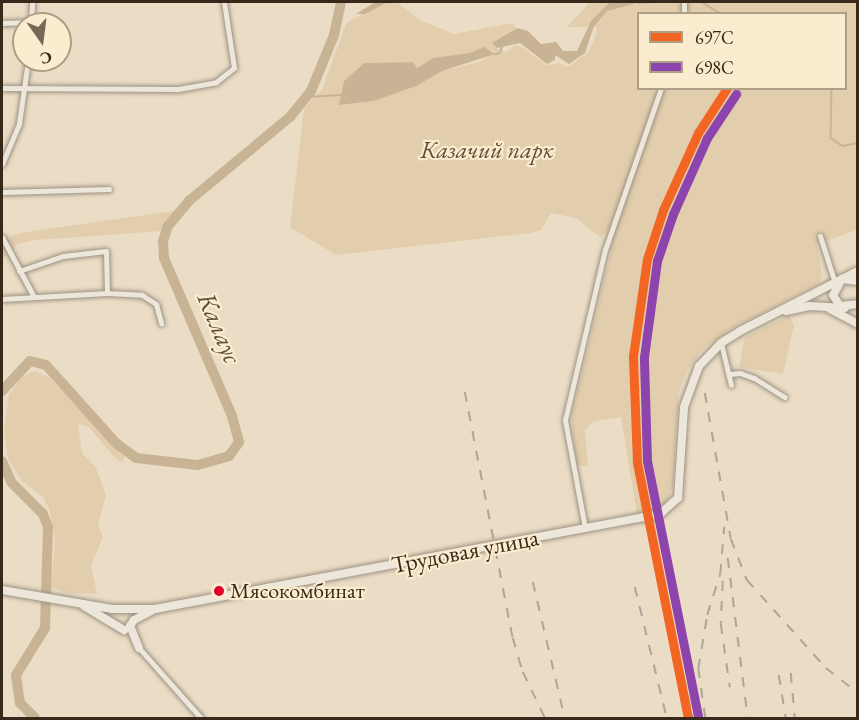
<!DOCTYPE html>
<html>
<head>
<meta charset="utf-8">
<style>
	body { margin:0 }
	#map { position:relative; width:859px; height:720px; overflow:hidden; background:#ebddc5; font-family:"EB Garamond",serif }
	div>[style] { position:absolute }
	.green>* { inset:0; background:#e2cead }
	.water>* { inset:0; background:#c8b495 }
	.stream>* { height:1.5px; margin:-0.75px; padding:0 0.75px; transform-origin:0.75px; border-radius:0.75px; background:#c8b495 }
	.river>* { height:10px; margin:-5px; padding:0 5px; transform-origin:5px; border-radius:5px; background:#c8b495 }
	.roads { filter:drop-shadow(0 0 2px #9c9283) drop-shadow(0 0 2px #9c9283) }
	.street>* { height:5px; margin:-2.5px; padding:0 2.5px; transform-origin:2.5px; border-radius:2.5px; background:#ede6da }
	.secondary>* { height:8px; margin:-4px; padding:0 4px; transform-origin:4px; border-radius:4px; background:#ede6da }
	.rail>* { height:1.5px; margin-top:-0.75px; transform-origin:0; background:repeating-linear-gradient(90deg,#aca59a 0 10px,transparent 0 20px) }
	.rail-1>* { height:9px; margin:-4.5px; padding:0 4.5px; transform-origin:4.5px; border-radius:4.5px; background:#f26522 }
	.rail-2>* { height:9px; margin:-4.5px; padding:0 4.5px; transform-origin:4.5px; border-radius:4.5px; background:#8e44ad }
	.dots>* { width:16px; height:16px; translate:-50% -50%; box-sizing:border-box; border:3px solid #fceccf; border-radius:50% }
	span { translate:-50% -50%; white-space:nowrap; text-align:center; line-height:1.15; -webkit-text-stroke:4.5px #fceccf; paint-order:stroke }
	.bus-label { font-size:22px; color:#382819 }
	.left { translate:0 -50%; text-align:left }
	.park-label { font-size:24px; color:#604e39; font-style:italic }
	.street-label { font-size:24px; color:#382819 }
	.water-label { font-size:26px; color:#5f4d38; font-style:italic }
	.frame { position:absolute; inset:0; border:3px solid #382819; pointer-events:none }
	.legend { position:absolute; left:637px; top:12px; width:210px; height:78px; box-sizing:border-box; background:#fceccf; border:2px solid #ae9e86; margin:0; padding:8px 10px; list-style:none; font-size:18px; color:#382819 }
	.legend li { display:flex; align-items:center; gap:12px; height:30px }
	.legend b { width:30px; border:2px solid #ae9e86 }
	.north { position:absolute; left:12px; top:12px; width:60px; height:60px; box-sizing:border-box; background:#fceccf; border:2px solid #ae9e86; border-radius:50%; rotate:166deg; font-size:16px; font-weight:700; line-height:24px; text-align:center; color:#382819 }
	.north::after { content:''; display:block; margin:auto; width:21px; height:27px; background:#776755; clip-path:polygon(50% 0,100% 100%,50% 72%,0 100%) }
</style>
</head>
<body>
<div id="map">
	<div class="green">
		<i style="clip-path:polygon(evenodd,388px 2px,397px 2px,420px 20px,454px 34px,513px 23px,516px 28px,498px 41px,497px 48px,506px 52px,515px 45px,522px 47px,546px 65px,560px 63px,567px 67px,588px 53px,596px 35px,597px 27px,567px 27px,590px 2px,857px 2px,857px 230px,817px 244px,822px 275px,819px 283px,732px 328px,701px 351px,688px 369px,679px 391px,673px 485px,665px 506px,637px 514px,621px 417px,594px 421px,585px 430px,588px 466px,577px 466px,571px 418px,611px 252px,606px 232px,600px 237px,576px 218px,551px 213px,541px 230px,531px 233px,336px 255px,290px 227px,304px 109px,322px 89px,347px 22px,388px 2px,638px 14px,846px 14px,846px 88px,638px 88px,638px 14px,388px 2px,495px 51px,480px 62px,442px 71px,374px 101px,340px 105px,344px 81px,364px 63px,413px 62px,417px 68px,433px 58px,495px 51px)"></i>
		<i style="clip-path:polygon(174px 211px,162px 231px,37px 240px,17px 244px,2px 260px,2px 241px,19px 233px)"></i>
		<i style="clip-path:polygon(789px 315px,794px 325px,783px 374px,739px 367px,745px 337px)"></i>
		<i style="clip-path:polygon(34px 371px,49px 377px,125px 457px,122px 463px,114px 457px,89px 427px,78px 424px,82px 453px,96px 468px,106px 495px,98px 525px,103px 537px,91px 565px,97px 594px,67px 593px,51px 587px,55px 540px,49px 508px,43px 497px,22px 481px,8px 459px,4px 431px,9px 394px,22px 377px)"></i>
	</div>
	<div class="water">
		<i style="clip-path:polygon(375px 2px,388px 2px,365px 14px,356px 14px)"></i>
		<i style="clip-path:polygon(610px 2px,641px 2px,607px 11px,594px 26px,585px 53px,569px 64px,555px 55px,555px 60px,547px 64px,520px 43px,497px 48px,492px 43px,517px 28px,528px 31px,541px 44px,556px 42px,563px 51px,577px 51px,591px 21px)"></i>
		<i style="clip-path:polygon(484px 47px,495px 54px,442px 71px,416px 86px,374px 101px,339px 105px,344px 81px,364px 63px,413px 62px,417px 68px,433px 58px,470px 53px)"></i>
	</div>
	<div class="stream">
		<i style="left:702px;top:2px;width:22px;rotate:32deg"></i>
		<i style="left:639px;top:3px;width:14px;rotate:-4deg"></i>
		<i style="left:495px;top:54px;width:5px;rotate:-11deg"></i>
		<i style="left:500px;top:53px;width:6px;rotate:-72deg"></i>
		<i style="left:832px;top:88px;width:50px;rotate:91.1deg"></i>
		<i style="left:831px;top:138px;width:14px;rotate:34deg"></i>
		<i style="left:843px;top:146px;width:15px;rotate:-11deg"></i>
		<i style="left:306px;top:97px;width:36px;rotate:-3deg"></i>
	</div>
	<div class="river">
		<i style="left:2px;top:391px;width:41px;rotate:-47deg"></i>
		<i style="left:30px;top:361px;width:16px;rotate:14deg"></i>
		<i style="left:46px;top:365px;width:106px;rotate:48.1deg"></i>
		<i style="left:117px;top:444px;width:24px;rotate:36deg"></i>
		<i style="left:136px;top:458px;width:62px;rotate:6.4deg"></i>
		<i style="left:198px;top:465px;width:32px;rotate:-16deg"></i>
		<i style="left:229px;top:456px;width:17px;rotate:-54deg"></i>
		<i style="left:239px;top:442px;width:27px;rotate:-105deg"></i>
		<i style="left:232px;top:416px;width:172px;rotate:-113.3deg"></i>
		<i style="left:164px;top:258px;width:17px;rotate:-93deg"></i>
		<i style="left:163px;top:241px;width:16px;rotate:-72deg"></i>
		<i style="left:168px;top:226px;width:34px;rotate:-50deg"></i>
		<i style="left:190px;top:200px;width:130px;rotate:-39.7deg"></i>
		<i style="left:290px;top:117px;width:33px;rotate:-51deg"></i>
		<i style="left:311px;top:91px;width:61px;rotate:-67.7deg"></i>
		<i style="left:334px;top:35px;width:34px;rotate:-78deg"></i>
		<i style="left:2px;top:461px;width:24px;rotate:66deg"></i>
		<i style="left:12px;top:483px;width:44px;rotate:45deg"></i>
		<i style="left:43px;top:514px;width:14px;rotate:69deg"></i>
		<i style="left:48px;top:527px;width:101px;rotate:91.7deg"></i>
		<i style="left:45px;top:628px;width:55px;rotate:121.7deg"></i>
		<i style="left:16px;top:675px;width:28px;rotate:82deg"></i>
		<i style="left:20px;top:703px;width:21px;rotate:45deg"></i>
	</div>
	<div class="roads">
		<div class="street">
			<i style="left:684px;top:14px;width:12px;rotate:-90deg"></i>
			<i style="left:2px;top:23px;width:30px;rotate:-2deg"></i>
			<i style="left:31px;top:24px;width:22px;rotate:-87deg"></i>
			<i style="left:2px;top:88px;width:176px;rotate:0.3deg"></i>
			<i style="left:178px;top:89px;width:39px;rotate:-10deg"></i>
			<i style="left:216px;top:82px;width:23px;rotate:-38deg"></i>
			<i style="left:234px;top:68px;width:67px;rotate:-98.6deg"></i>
			<i style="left:2px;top:164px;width:43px;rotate:-67deg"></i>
			<i style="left:19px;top:124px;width:65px;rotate:-82deg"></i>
			<i style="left:2px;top:192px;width:107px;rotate:-1.6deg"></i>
			<i style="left:820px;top:236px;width:49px;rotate:72.3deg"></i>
			<i style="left:2px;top:237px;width:68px;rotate:61.9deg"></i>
			<i style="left:19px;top:271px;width:46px;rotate:-18.8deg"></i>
			<i style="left:63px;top:256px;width:43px;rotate:-6.6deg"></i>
			<i style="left:106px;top:251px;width:42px;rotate:88.6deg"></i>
			<i style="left:2px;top:299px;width:105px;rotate:-3.3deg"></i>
			<i style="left:107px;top:293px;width:35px;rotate:3deg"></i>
			<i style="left:142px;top:295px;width:17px;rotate:33deg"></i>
			<i style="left:156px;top:304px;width:20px;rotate:75deg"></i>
			<i style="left:721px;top:343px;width:43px;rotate:76.6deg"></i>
			<i style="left:730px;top:374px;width:10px;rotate:-6deg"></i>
			<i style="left:740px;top:373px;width:15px;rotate:20deg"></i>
			<i style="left:754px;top:378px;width:36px;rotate:32deg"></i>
			<i style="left:585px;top:528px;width:110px;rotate:-100.5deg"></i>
			<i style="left:565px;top:420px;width:175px;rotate:-76.8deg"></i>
			<i style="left:605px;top:250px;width:171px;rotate:-70.9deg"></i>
			<i style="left:139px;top:648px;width:94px;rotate:48.5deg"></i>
		</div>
		<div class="secondary">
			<i style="left:858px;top:281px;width:16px;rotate:-173deg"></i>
			<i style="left:842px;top:279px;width:18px;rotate:119deg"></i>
			<i style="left:833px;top:295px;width:13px;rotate:58deg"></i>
			<i style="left:840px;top:306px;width:18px;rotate:-6deg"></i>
			<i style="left:830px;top:309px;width:32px;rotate:28deg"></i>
			<i style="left:786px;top:311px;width:24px;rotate:-12deg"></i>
			<i style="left:809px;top:306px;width:36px;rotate:3deg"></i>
			<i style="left:2px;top:590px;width:112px;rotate:9.8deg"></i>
			<i style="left:112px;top:609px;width:43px"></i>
			<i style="left:155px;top:609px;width:514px;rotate:-10.65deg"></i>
			<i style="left:660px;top:514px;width:24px;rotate:-42deg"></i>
			<i style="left:678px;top:498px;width:91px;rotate:-86.2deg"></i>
			<i style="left:684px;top:407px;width:44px;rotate:-69.9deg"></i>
			<i style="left:699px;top:366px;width:32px;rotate:-46deg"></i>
			<i style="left:721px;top:343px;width:22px;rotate:-32deg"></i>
			<i style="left:740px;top:331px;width:132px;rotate:-27deg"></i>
			<i style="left:84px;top:606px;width:47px;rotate:31deg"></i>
			<i style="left:139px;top:648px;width:24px;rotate:-112deg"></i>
			<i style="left:130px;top:626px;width:7px;rotate:-56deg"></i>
			<i style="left:134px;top:620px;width:21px;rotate:-28deg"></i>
		</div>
	</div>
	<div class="rail">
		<i style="left:465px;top:392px;width:251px;rotate:79deg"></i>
		<i style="left:513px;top:638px;width:35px;rotate:74deg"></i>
		<i style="left:523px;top:672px;width:51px;rotate:64.4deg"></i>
		<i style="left:705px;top:393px;width:148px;rotate:79.9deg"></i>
		<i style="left:731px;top:539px;width:44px;rotate:68.7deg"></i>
		<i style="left:747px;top:580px;width:118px;rotate:48.1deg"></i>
		<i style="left:826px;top:668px;width:41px;rotate:38deg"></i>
		<i style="left:653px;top:539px;width:183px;rotate:77.4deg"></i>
		<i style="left:728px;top:558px;width:161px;rotate:82.9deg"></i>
		<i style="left:723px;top:581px;width:43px;rotate:92.7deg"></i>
		<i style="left:721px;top:624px;width:64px;rotate:81.9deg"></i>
		<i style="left:533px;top:582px;width:140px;rotate:76.8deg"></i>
		<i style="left:635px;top:587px;width:135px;rotate:76.3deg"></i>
		<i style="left:791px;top:673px;width:45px;rotate:84.9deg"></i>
		<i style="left:779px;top:675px;width:44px;rotate:80.8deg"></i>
		<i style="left:705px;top:718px;width:49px;rotate:-98.1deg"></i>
		<i style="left:698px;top:669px;width:55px;rotate:-80.5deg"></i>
		<i style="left:707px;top:615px;width:43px;rotate:-72.4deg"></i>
		<i style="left:720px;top:574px;width:47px;rotate:-85.1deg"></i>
	</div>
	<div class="rail-1">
		<i style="left:688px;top:718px;width:261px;rotate:-101.3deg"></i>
		<i style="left:637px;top:462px;width:106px;rotate:-92.2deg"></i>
		<i style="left:633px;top:356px;width:98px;rotate:-81.8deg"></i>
		<i style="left:647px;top:259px;width:52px;rotate:-71.9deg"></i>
		<i style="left:663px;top:210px;width:85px;rotate:-65.6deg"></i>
		<i style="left:698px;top:133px;width:54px;rotate:-57.2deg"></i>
	</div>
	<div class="rail-2">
		<i style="left:698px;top:716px;width:260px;rotate:-101.3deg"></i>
		<i style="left:647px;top:461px;width:104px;rotate:-91.7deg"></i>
		<i style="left:644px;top:357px;width:97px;rotate:-82.3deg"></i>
		<i style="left:657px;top:261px;width:50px;rotate:-71.2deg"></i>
		<i style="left:673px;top:214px;width:83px;rotate:-65.9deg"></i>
		<i style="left:707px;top:138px;width:53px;rotate:-56.6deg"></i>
	</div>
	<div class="dots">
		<i style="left:219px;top:591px;background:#e4002b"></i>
	</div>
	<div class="bus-label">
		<span class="left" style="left:230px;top:591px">Мясокомбинат</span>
	</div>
	<div class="park-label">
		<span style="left:487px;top:150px">Казачий парк</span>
	</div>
	<div class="street-label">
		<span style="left:465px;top:551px;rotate:-11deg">Трудовая улица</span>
	</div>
	<div class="water-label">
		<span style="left:219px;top:328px;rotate:67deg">Калаус</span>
	</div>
	<div class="frame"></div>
	<ul class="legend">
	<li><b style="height:8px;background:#f26522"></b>697С</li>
	<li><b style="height:8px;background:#8e44ad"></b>698С</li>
	</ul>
	<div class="north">С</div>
</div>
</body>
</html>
